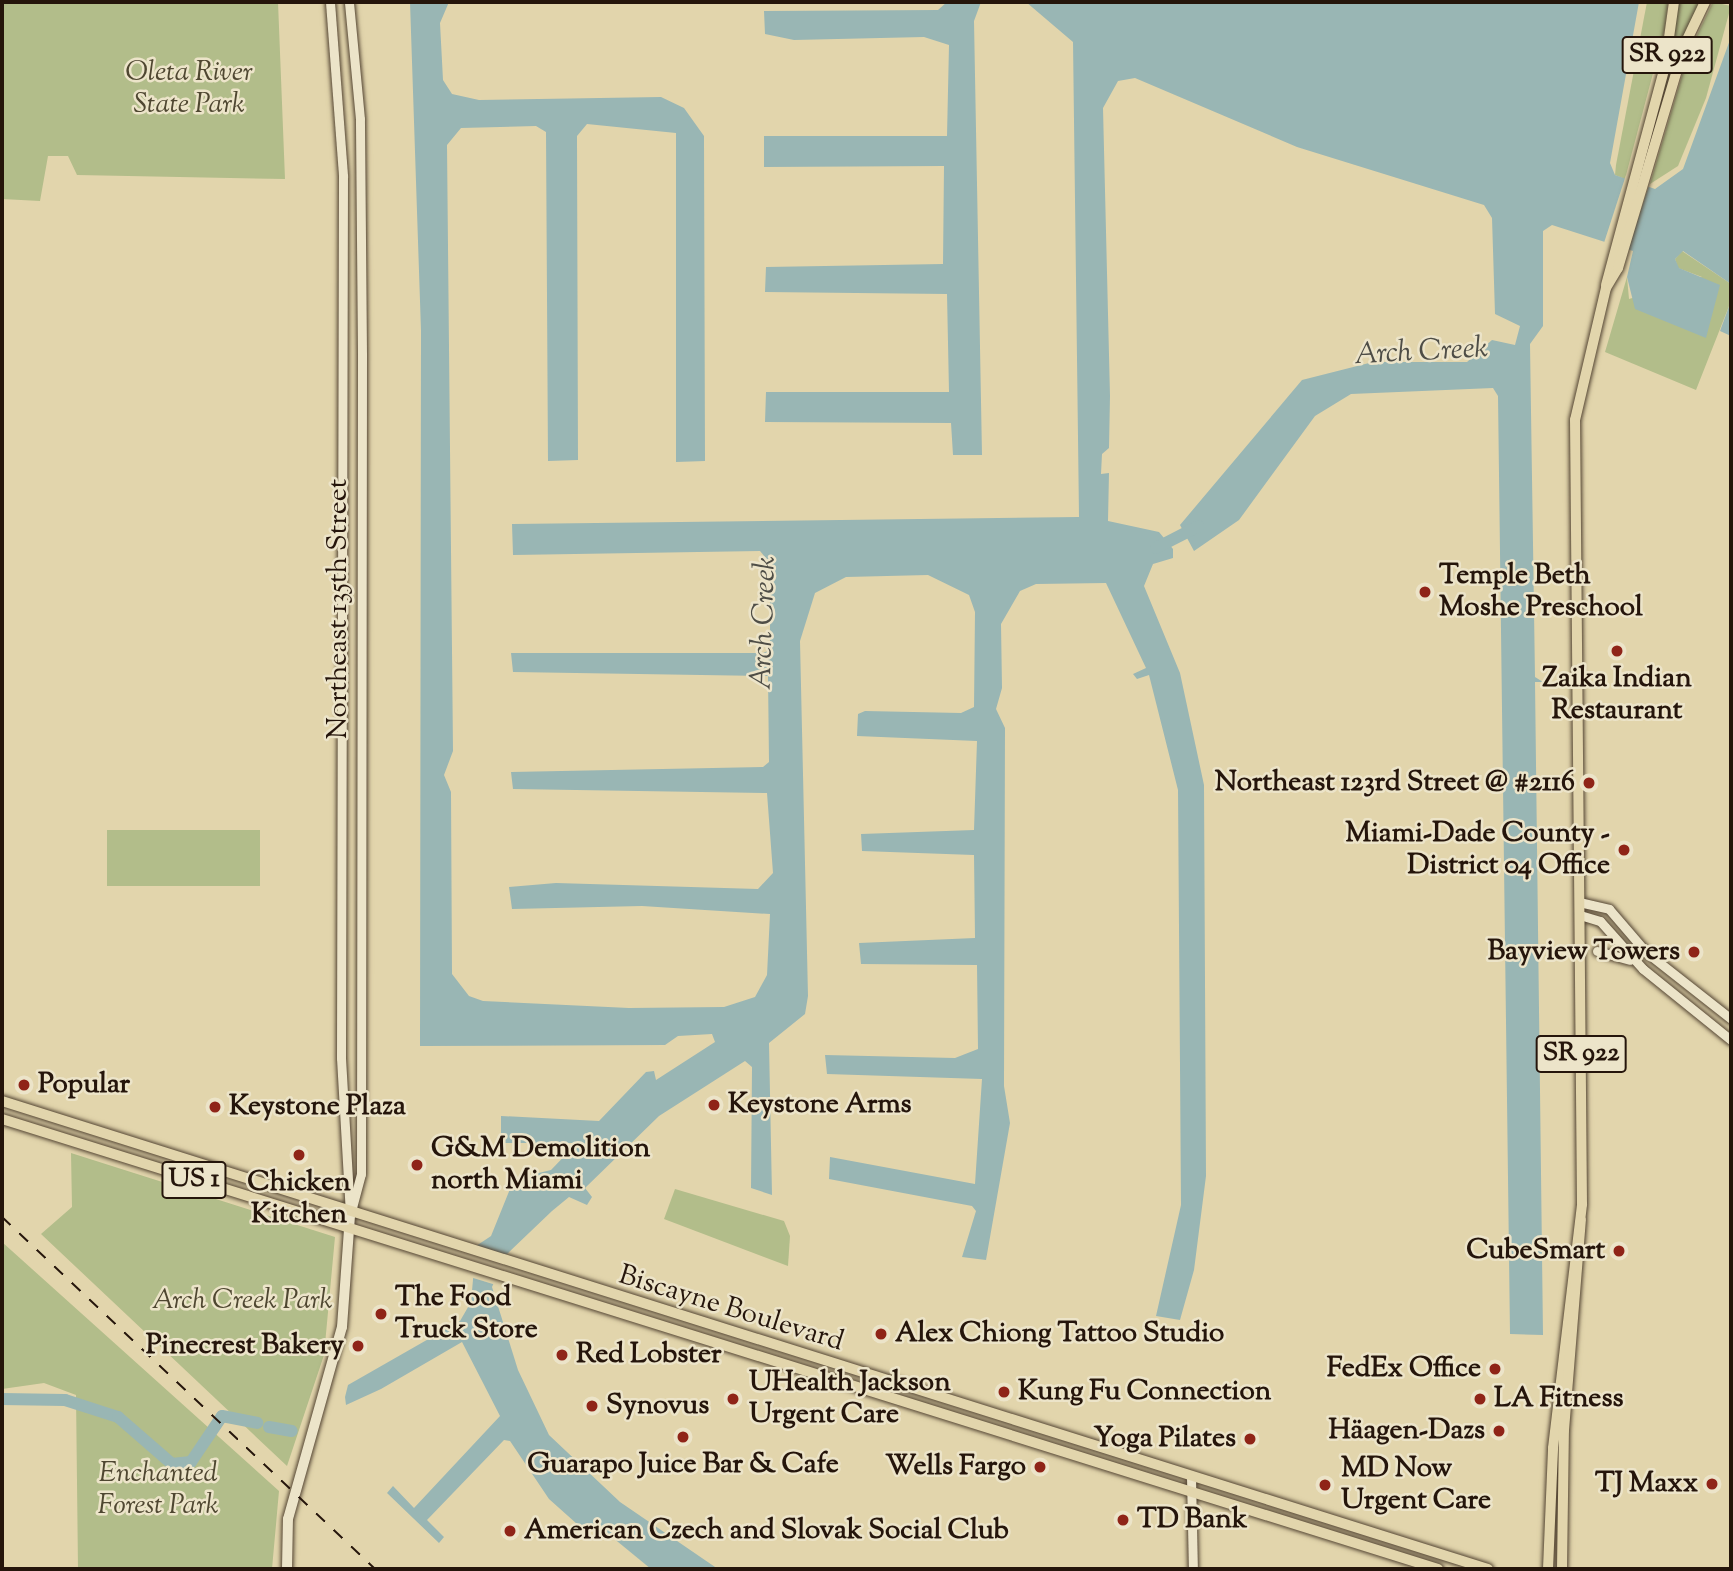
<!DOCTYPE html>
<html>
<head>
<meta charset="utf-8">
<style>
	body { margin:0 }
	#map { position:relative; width:1733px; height:1571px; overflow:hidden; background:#e2d5ac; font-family:"Sorts Mill Goudy",serif }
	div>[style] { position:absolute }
	.green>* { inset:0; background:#b2bd8a; transform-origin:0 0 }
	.water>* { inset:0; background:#99b6b4 }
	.pier>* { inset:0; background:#e2d5ac; transform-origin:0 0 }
	.river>* { height:12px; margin:-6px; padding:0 6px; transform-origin:6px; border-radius:6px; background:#99b6b4 }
	.roads { filter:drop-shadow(0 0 2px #544533) drop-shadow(0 0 2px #544533) }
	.tertiary>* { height:9px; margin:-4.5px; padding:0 4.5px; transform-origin:4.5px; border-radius:4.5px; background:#ece4c9 }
	.secondary>* { height:10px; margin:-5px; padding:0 5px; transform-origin:5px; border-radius:5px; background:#ece4c9 }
	.primary>* { height:10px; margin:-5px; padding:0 5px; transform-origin:5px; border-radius:5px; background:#e2d5ac }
	.rail>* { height:2px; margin-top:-1px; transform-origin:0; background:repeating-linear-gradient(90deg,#25150b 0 12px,transparent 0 24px) }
	.dots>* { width:19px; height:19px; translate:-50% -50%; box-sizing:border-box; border:4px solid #ece4c9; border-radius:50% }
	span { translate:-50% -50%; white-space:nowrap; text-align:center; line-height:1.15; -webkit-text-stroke:5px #ece4c9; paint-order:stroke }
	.shield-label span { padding:2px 5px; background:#ece4c9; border:2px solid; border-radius:5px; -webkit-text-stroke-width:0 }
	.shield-label { font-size:26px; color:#25150b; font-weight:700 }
	.park-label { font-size:28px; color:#4f4731; font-style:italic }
	.poi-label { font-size:28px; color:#25150b; font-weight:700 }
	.left { translate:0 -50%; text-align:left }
	.right { translate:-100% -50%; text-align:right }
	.street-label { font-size:28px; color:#25150b }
	.water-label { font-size:30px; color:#4e4d46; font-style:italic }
	.frame { position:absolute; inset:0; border:4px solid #25150b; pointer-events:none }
</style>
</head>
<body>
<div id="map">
	<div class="green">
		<i style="clip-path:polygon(2px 2px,278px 2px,285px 179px,77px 175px,68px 156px,48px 156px,40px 201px,2px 199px)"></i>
		<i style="clip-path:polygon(1647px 2px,1668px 2px,1665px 28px,1625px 179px,1615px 175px,1616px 165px)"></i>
		<i style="clip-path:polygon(1678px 2px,1700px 2px,1642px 173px,1670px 62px)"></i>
		<i style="clip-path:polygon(1713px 2px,1731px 6px,1706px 98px,1678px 166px,1650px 184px,1689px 52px)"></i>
		<i style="clip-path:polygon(1682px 251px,1731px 284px,1731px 301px,1696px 390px,1605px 352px,1627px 277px,1629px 299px,1702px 277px,1678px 268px,1675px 259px)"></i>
		<i style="left:260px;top:830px;width:56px;height:153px;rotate:90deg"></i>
		<i style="clip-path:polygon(71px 1153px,335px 1237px,324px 1355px,287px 1466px,41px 1234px,72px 1207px)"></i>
		<i style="clip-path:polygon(675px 1189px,784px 1221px,790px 1236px,788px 1266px,664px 1219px)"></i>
		<i style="clip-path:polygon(2px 1242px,279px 1491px,272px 1569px,78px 1569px,76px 1395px,44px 1383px,2px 1389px)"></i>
	</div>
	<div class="water">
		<i style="clip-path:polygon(410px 2px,449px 2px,440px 23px,443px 80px,452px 94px,479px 100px,661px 97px,684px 108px,704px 136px,705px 461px,676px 462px,676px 133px,587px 124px,577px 136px,578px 460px,548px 461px,546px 132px,536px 126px,461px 128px,447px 145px,453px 751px,444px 775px,451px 792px,452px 974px,469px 996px,483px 1001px,629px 1008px,724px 1007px,755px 997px,767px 975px,770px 914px,642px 906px,512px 909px,509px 887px,556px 883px,758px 889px,773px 873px,767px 793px,513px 789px,511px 772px,763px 767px,769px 762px,768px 676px,513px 672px,511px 653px,763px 653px,770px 650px,770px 563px,760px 551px,513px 555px,512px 524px,1079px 517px,1073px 42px,1026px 2px,1639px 2px,1610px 163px,1615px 175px,1655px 189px,1683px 169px,1731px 37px,1731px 284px,1683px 251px,1675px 259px,1679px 268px,1720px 285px,1706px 338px,1635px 309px,1627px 277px,1633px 251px,1552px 225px,1543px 231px,1543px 326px,1530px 344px,1535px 677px,1543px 682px,1535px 682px,1543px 1335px,1510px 1334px,1498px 396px,1493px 388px,1351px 394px,1315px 416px,1239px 520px,1194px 551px,1180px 525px,1302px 380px,1373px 362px,1467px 362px,1492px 340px,1515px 345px,1520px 326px,1495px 314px,1492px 218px,1484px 205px,1297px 147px,1135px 78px,1118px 81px,1103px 108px,1110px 396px,1109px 448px,1102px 454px,1101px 474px,1109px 473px,1108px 521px,1159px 532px,1173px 549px,1173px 558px,1153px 564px,1144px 586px,1180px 673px,1204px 785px,1206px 1176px,1194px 1270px,1180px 1320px,1156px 1316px,1181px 1205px,1178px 790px,1149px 675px,1137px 679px,1133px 674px,1146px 668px,1106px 583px,1036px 584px,1020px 591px,1001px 624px,1002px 688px,996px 709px,1005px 728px,1004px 1086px,1010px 1123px,986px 1260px,962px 1257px,976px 1211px,972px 1206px,829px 1179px,830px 1157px,975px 1184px,982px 1079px,827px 1074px,825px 1055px,955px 1058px,978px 1049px,977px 965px,861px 964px,859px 943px,975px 938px,974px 855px,862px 851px,861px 834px,974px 830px,977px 741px,857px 736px,858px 714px,865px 711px,961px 713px,974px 707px,975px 612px,969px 595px,928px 575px,846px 577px,815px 593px,800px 641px,808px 996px,805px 1014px,769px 1043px,772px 1195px,751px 1188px,752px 1067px,745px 1061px,659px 1116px,585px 1188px,592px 1197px,587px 1205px,569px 1197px,552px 1211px,506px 1255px,492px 1287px,518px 1370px,549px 1435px,620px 1502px,718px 1569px,651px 1569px,612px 1537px,577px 1524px,549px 1499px,510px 1441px,504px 1440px,427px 1520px,444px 1537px,439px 1543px,387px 1493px,393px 1486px,414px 1508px,500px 1416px,462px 1342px,381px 1389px,346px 1405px,345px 1397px,348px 1385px,460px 1321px,471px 1302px,476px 1246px,491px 1236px,514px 1179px,551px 1170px,577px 1143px,501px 1143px,501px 1116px,599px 1121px,646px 1072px,654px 1071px,656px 1080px,715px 1042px,712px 1034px,678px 1036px,665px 1045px,420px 1046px,421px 331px)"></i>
		<i style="clip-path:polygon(947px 2px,981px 2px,974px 21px,982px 455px,953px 455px,951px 423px,765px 422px,766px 392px,949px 392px,947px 294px,765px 292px,766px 267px,943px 264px,944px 166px,764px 167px,764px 136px,947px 136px,949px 45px,924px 37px,794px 40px,765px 34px,764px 11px,938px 10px)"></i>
		<i style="clip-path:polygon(1731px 301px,1731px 336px,1720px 331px)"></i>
	</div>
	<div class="pier">
		<i style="left:1626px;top:175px;width:25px;height:73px;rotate:18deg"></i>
		<i style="clip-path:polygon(472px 1253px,506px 1256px,496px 1285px,470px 1277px)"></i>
	</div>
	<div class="river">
		<i style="left:1156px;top:548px;width:48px;rotate:-27.1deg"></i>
		<i style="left:2px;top:1399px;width:63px;rotate:0.9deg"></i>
		<i style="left:65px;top:1400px;width:56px;rotate:17.8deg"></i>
		<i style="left:118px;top:1417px;width:72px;rotate:41deg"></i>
		<i style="left:172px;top:1464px;width:19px;rotate:-6deg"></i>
		<i style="left:191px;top:1462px;width:55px;rotate:-56deg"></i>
		<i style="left:222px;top:1416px;width:36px;rotate:11deg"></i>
		<i style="left:269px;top:1427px;width:23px;rotate:10deg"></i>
	</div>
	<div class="roads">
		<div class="tertiary">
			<i style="left:330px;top:2px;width:174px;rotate:85.7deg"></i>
			<i style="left:343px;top:176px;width:882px;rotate:90.13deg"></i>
			<i style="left:341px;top:1058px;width:157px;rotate:86.7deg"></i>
			<i style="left:350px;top:1215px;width:42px;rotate:-75deg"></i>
			<i style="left:361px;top:1174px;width:820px;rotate:-89.93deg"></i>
			<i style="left:362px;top:354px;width:235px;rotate:-90.5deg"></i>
			<i style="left:360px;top:119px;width:118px;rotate:-95.4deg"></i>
			<i style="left:1579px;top:902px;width:31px;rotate:13deg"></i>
			<i style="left:1609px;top:909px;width:57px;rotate:49.3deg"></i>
			<i style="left:1646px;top:952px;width:108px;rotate:38.2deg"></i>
			<i style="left:1580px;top:915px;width:21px;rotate:17deg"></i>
			<i style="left:1600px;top:921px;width:64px;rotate:48.1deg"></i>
			<i style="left:1643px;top:969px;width:113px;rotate:38.9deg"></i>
			<i style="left:1597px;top:951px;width:34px;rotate:15deg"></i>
			<i style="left:1191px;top:1477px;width:92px;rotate:88.8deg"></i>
		</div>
		<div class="secondary">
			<i style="left:287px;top:1569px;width:50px;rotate:-88.9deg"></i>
			<i style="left:288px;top:1519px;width:199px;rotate:-74.3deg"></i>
			<i style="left:342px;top:1327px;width:112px;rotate:-85.9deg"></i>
		</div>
		<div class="primary">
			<i style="left:1606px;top:285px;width:227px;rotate:-74.9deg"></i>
			<i style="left:1665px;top:66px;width:65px;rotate:-82deg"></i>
			<i style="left:2px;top:1101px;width:1558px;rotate:17.48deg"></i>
			<i style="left:2px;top:1119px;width:1505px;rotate:17.4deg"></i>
			<i style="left:1548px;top:1569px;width:121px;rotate:-87.6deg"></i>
			<i style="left:1553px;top:1448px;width:246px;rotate:-83.2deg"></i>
			<i style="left:1582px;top:1204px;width:784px;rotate:-90.51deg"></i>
			<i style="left:1575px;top:420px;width:136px;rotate:-76.8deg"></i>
			<i style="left:1606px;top:288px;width:23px;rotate:-59deg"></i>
			<i style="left:1618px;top:268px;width:232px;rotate:-73.4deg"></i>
			<i style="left:1684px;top:46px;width:49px;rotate:-64.5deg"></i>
			<i style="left:1562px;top:1569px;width:139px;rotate:-89.2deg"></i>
			<i style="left:1564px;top:1430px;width:211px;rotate:-85.4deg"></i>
		</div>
	</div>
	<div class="rail">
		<i style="left:2px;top:1217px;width:513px;rotate:43.34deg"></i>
	</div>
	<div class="dots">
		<i style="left:1425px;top:592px;background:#8f2418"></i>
		<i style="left:1617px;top:651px;background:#8f2418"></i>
		<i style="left:1589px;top:783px;background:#8f2418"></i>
		<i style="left:1624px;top:850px;background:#8f2418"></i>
		<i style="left:1694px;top:952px;background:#8f2418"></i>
		<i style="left:24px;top:1085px;background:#8f2418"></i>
		<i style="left:714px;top:1105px;background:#8f2418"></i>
		<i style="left:215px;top:1107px;background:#8f2418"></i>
		<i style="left:299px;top:1155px;background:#8f2418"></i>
		<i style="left:417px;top:1165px;background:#8f2418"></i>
		<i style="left:1619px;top:1251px;background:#8f2418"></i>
		<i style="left:381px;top:1314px;background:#8f2418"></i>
		<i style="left:881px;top:1334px;background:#8f2418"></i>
		<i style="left:358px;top:1346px;background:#8f2418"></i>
		<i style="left:562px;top:1355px;background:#8f2418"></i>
		<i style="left:1495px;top:1369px;background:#8f2418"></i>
		<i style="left:1004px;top:1392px;background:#8f2418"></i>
		<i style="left:733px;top:1399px;background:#8f2418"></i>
		<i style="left:1480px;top:1399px;background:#8f2418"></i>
		<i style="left:592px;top:1406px;background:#8f2418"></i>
		<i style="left:1499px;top:1431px;background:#8f2418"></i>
		<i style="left:683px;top:1437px;background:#8f2418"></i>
		<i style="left:1250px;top:1439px;background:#8f2418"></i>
		<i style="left:1040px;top:1467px;background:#8f2418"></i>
		<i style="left:1712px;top:1484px;background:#8f2418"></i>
		<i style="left:1325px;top:1485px;background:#8f2418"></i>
		<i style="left:1123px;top:1520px;background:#8f2418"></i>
		<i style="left:510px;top:1531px;background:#8f2418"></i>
	</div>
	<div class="shield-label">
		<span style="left:1667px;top:55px">SR 922</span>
		<span style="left:1581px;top:1054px">SR 922</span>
		<span style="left:194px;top:1180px">US 1</span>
	</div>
	<div class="park-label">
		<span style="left:189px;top:89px">Oleta River<br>State Park</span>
		<span style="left:242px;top:1301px">Arch Creek Park</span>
		<span style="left:158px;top:1490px">Enchanted<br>Forest Park</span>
	</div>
	<div class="poi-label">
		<span class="left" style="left:1439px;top:592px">Temple Beth<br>Moshe Preschool</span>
		<span style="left:1617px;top:695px">Zaika Indian<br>Restaurant</span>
		<span class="right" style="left:1575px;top:783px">Northeast 123rd Street @ #2116</span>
		<span class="right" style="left:1610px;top:850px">Miami-Dade County -<br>District 04 Office</span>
		<span class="right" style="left:1680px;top:952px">Bayview Towers</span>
		<span class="left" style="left:38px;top:1085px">Popular</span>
		<span class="left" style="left:728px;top:1105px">Keystone Arms</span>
		<span class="left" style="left:229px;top:1107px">Keystone Plaza</span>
		<span class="left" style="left:431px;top:1165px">G&amp;M Demolition<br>north Miami</span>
		<span style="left:299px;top:1199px">Chicken<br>Kitchen</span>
		<span class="right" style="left:1605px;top:1251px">CubeSmart</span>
		<span class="left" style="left:395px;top:1314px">The Food<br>Truck Store</span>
		<span class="left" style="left:895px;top:1334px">Alex Chiong Tattoo Studio</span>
		<span class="right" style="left:344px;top:1346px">Pinecrest Bakery</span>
		<span class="left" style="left:576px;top:1355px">Red Lobster</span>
		<span class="right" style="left:1481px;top:1369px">FedEx Office</span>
		<span class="left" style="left:749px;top:1399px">UHealth Jackson<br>Urgent Care</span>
		<span class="left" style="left:1018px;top:1392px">Kung Fu Connection</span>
		<span class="left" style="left:1494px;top:1399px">LA Fitness</span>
		<span class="left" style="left:606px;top:1406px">Synovus</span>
		<span class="right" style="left:1485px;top:1431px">Häagen-Dazs</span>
		<span class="right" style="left:1236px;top:1439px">Yoga Pilates</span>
		<span style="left:683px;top:1465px">Guarapo Juice Bar &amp; Cafe</span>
		<span class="right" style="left:1026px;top:1467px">Wells Fargo</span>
		<span class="left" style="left:1341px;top:1485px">MD Now<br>Urgent Care</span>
		<span class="right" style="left:1698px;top:1484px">TJ Maxx</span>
		<span class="left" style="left:1137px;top:1520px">TD Bank</span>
		<span class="left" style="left:524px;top:1531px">American Czech and Slovak Social Club</span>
	</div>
	<div class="street-label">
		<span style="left:339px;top:609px;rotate:-90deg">Northeast 135th Street</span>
		<span style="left:731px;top:1309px;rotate:17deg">Biscayne Boulevard</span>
	</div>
	<div class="water-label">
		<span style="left:1421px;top:353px;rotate:-3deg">Arch Creek</span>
		<span style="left:765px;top:623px;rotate:-88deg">Arch Creek</span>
	</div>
	<div class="frame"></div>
</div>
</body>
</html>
